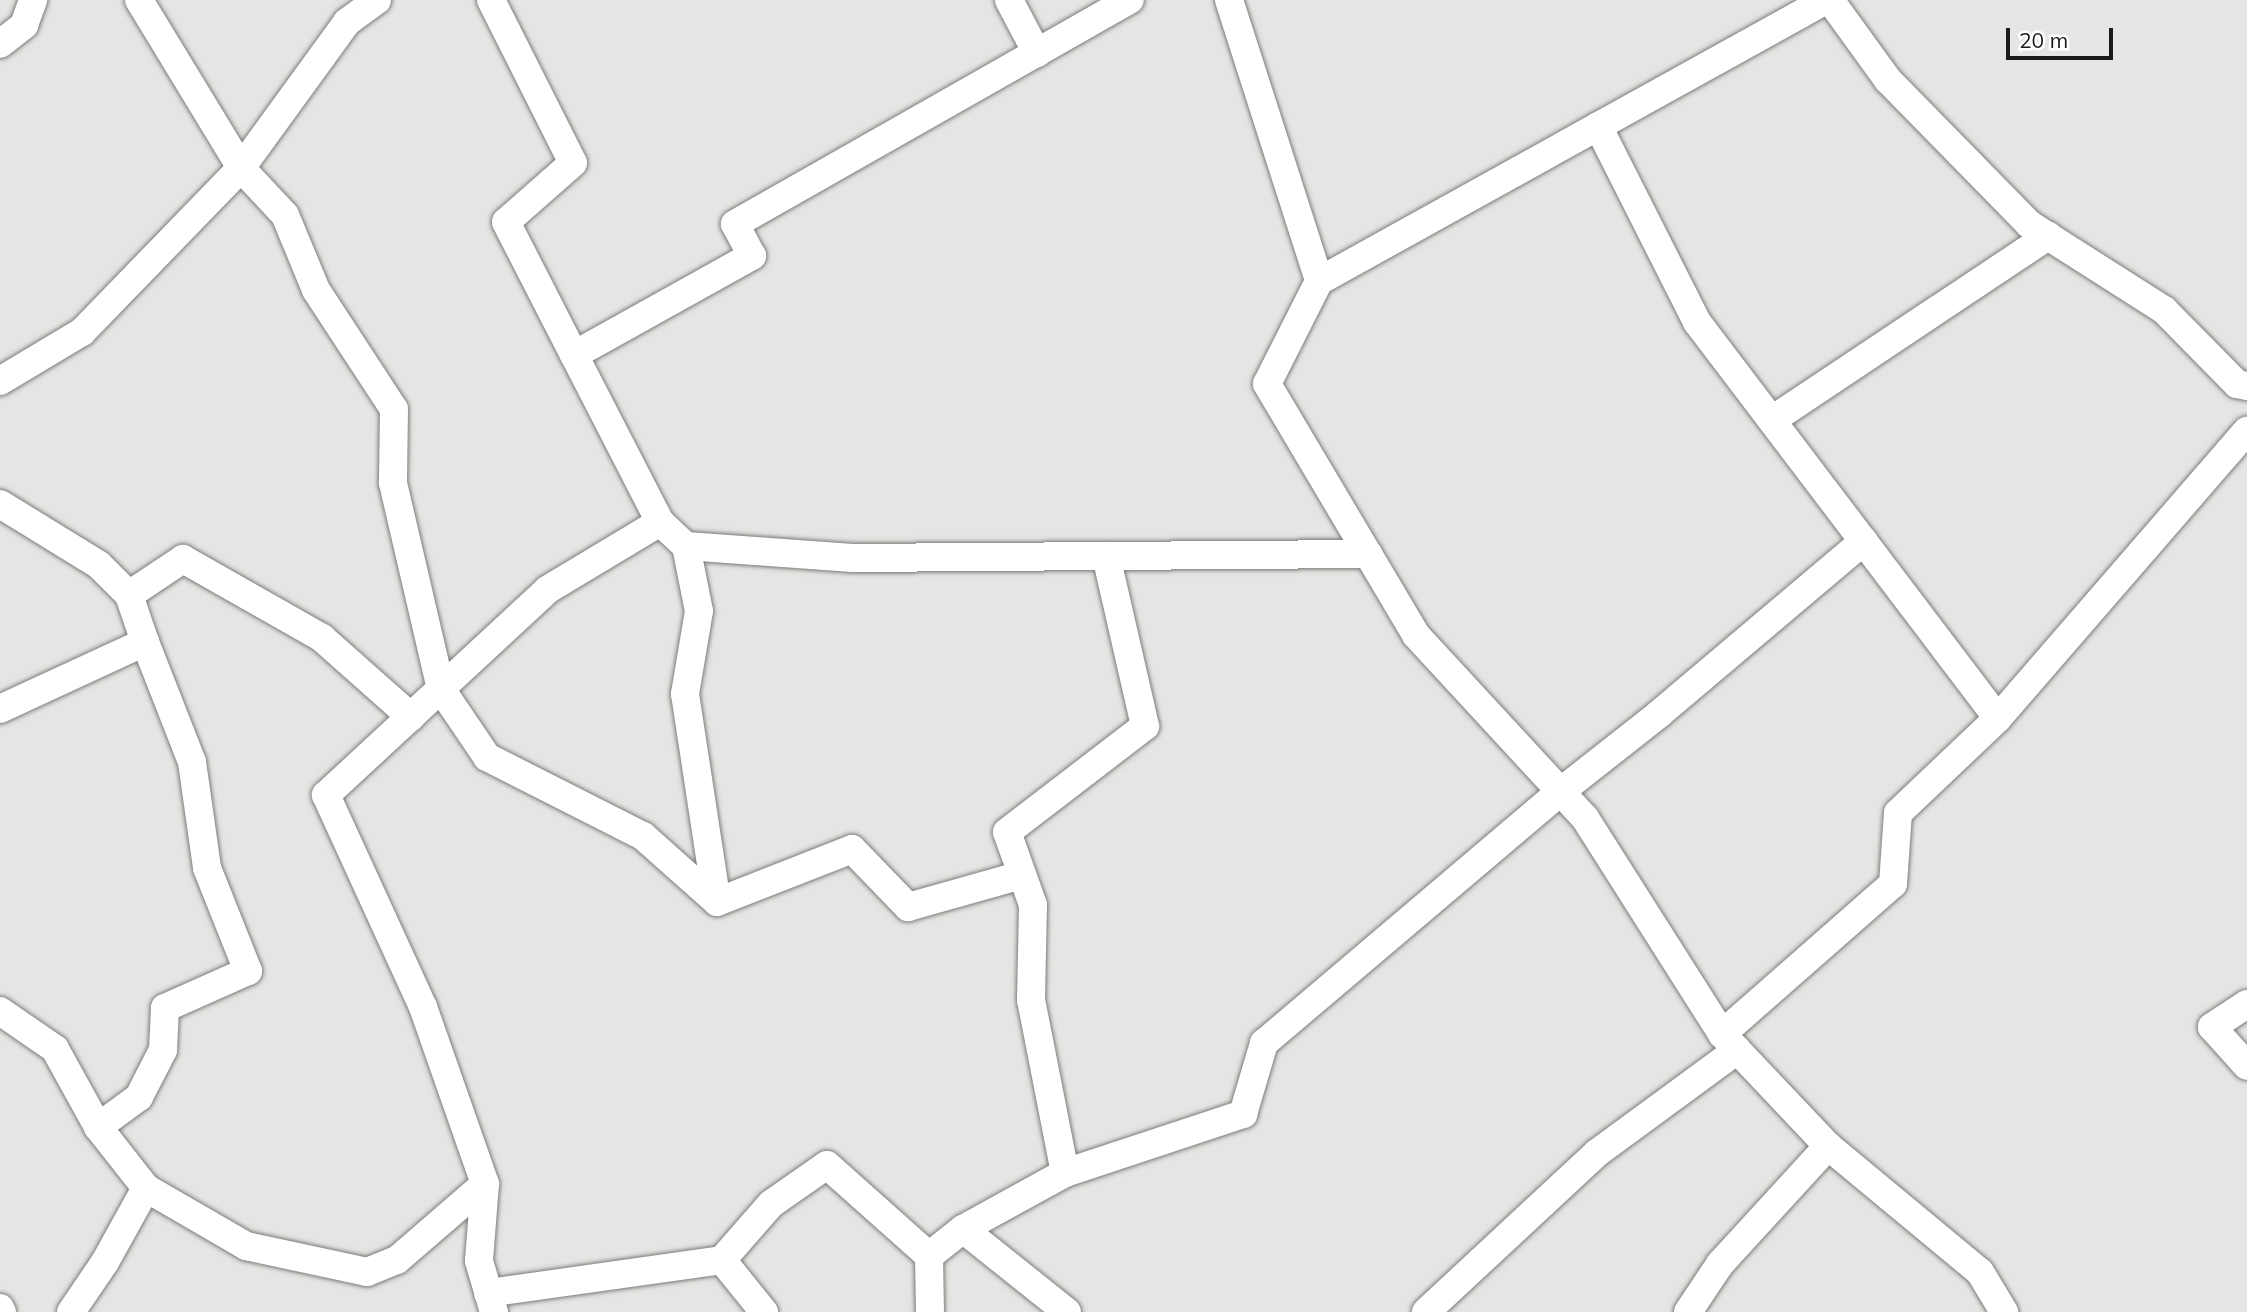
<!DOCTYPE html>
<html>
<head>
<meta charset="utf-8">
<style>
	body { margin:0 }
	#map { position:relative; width:2247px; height:1312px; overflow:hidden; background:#e5e6e3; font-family:Mulish,sans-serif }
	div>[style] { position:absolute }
	.roads { filter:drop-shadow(0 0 2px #7b7d7a) drop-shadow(0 0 2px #7b7d7a) }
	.minor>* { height:28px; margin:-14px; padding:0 14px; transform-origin:14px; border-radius:14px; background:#fff }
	span { translate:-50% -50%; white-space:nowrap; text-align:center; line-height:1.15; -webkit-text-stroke:5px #fff; paint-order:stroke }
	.scale { position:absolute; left:2006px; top:28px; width:107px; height:32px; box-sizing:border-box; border:4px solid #1a1a19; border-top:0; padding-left:9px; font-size:21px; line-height:24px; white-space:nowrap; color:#1a1a19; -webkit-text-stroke:5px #fff; paint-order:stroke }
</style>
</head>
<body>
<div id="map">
	<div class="roads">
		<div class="minor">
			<i style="left:139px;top:0;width:197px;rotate:58.7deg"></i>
			<i style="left:241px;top:168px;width:64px;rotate:46.9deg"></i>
			<i style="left:285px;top:215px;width:81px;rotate:67.5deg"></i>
			<i style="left:316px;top:290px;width:142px;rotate:56.8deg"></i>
			<i style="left:394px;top:409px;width:74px;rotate:90.8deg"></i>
			<i style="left:393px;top:483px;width:212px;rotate:76.9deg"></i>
			<i style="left:441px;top:689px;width:82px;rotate:55.9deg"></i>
			<i style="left:487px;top:757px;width:175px;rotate:26.9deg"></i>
			<i style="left:643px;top:836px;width:99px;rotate:41.7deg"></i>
			<i style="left:491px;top:0;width:182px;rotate:63.3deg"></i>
			<i style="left:573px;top:163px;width:89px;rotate:138.6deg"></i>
			<i style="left:506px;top:222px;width:149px;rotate:62.9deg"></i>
			<i style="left:1009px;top:0;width:60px;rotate:62.2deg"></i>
			<i style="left:1229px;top:0;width:295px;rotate:72.2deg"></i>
			<i style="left:1319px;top:281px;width:115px;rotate:116.8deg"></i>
			<i style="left:1267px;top:384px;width:198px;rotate:59.3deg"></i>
			<i style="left:1368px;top:554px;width:94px;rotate:59.3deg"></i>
			<i style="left:1416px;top:635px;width:249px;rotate:47.3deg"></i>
			<i style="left:1585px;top:818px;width:256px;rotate:57.6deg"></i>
			<i style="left:1722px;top:1034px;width:154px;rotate:46.6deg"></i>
			<i style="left:1828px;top:1146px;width:197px;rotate:39.7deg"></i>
			<i style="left:1980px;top:1272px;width:47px;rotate:59deg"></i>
			<i style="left:1830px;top:0;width:99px;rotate:54.1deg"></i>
			<i style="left:1888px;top:80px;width:202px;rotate:45.6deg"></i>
			<i style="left:2029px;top:224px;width:160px;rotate:32.5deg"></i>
			<i style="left:2164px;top:310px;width:104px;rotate:45.4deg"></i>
			<i style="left:2237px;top:384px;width:10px;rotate:11deg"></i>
			<i style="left:0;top:44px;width:31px;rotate:-38deg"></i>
			<i style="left:24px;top:25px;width:27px;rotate:-70deg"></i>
			<i style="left:1598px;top:126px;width:220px;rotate:63.2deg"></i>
			<i style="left:1697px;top:322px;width:497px;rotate:52.8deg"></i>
			<i style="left:1319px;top:281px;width:580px;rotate:-29deg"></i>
			<i style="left:0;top:381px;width:96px;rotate:-30.9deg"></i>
			<i style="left:82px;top:332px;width:228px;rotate:-45.9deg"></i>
			<i style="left:241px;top:168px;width:180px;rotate:-54deg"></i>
			<i style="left:347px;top:22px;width:37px;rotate:-36deg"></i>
			<i style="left:1772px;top:420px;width:332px;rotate:-33.7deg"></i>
			<i style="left:0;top:504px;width:116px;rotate:31.6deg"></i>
			<i style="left:99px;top:565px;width:42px;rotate:45deg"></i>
			<i style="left:129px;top:595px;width:65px;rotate:-33.7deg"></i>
			<i style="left:183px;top:559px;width:160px;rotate:29.6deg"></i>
			<i style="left:322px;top:638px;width:119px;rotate:41.6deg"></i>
			<i style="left:660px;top:522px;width:35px;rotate:43deg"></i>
			<i style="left:686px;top:546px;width:167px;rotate:4.1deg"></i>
			<i style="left:853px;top:558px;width:515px;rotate:-0.45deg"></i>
			<i style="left:686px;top:546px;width:66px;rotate:78.7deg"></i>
			<i style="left:699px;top:611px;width:84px;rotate:99.6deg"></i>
			<i style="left:685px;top:694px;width:210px;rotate:81.3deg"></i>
			<i style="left:717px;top:902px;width:145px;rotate:-21.4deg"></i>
			<i style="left:852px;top:849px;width:81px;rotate:46deg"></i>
			<i style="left:908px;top:907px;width:118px;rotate:-15.7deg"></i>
			<i style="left:145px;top:642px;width:129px;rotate:68.6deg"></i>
			<i style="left:192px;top:762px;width:107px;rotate:81.9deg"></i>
			<i style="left:207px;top:868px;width:111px;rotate:68.3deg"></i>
			<i style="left:248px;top:971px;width:91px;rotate:156deg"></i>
			<i style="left:165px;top:1008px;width:42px;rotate:92.7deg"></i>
			<i style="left:163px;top:1050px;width:53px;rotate:117.1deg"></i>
			<i style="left:139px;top:1097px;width:51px;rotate:143.8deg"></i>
			<i style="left:98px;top:1127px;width:78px;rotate:51.8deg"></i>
			<i style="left:0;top:709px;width:160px;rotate:-24.8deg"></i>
			<i style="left:145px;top:642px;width:50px;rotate:-108.8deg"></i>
			<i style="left:2247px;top:1004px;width:42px;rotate:146.7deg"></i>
			<i style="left:2212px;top:1027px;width:52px;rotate:48.1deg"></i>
			<i style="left:0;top:1011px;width:67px;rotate:34.6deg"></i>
			<i style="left:55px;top:1049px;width:89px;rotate:61.1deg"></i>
			<i style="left:1722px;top:1034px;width:227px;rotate:-41.3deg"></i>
			<i style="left:1893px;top:884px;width:71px;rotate:-86deg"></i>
			<i style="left:1898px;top:813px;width:138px;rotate:-43.5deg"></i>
			<i style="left:1998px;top:718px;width:380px;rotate:-49.1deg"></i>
			<i style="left:1065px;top:1173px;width:176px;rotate:-101.1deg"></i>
			<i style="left:1031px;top:1000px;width:95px;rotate:-88.8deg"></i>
			<i style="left:1033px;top:905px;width:77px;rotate:-109.6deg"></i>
			<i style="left:1007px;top:832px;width:174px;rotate:-37.5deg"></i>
			<i style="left:1145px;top:726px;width:174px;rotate:-102.9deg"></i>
			<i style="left:485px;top:1184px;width:77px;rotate:94.5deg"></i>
			<i style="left:479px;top:1261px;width:53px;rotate:73.6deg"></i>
			<i style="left:963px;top:1229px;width:133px;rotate:38.6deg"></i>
			<i style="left:929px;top:1256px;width:43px;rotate:-38.5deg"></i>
			<i style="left:963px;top:1229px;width:116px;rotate:-28.8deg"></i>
			<i style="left:1065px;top:1173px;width:188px;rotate:-18.3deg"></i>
			<i style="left:1243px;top:1114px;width:74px;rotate:-73.5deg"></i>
			<i style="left:1264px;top:1043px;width:388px;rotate:-40.3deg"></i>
			<i style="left:1560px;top:792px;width:126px;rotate:-38.2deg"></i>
			<i style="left:1659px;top:714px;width:268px;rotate:-40.2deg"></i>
			<i style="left:488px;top:1293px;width:236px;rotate:-8deg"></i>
			<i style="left:0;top:1308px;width:4px;rotate:63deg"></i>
			<i style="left:71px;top:1312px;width:60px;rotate:-55.8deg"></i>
			<i style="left:105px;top:1262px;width:85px;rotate:-61deg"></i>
			<i style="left:146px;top:1188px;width:116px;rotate:30.1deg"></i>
			<i style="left:246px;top:1246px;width:124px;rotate:12.1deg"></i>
			<i style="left:367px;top:1272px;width:32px;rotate:-22deg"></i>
			<i style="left:397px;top:1260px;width:116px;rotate:-40.8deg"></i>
			<i style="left:485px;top:1184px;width:188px;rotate:-109.3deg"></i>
			<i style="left:423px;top:1007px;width:233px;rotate:-114.6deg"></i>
			<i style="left:326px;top:795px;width:301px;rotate:-42.8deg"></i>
			<i style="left:547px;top:590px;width:132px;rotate:-31deg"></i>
			<i style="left:660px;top:522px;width:188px;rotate:-117.2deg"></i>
			<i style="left:574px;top:355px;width:204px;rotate:-29.1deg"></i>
			<i style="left:752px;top:256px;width:36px;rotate:-118deg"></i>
			<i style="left:735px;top:224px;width:454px;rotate:-29.6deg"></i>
			<i style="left:764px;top:1312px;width:67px;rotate:-128.9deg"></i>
			<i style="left:722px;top:1260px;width:74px;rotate:-48.8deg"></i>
			<i style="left:771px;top:1204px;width:68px;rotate:-34.9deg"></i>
			<i style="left:827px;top:1165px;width:137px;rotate:41.7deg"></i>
			<i style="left:929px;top:1256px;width:56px;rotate:89deg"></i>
			<i style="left:1426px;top:1312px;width:233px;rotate:-42.9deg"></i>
			<i style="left:1597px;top:1153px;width:174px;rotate:-36.3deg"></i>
			<i style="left:1688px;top:1312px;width:58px;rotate:-56.3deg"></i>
			<i style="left:1720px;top:1264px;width:160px;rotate:-47.5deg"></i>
		</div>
	</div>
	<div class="scale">20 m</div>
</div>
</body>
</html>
